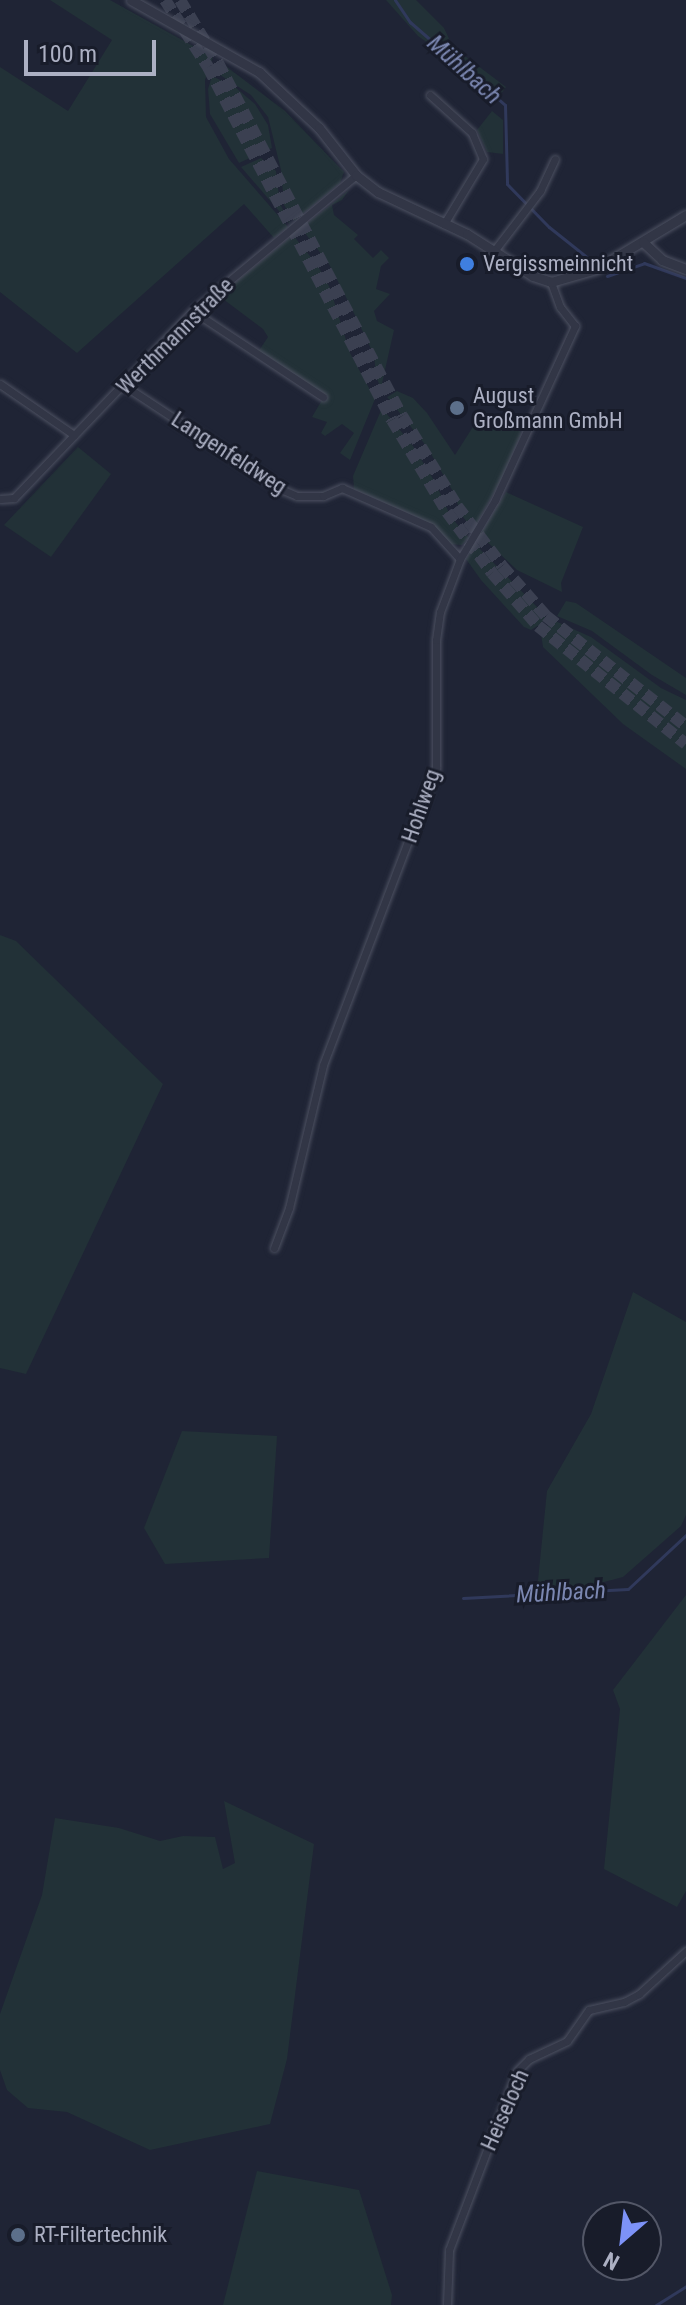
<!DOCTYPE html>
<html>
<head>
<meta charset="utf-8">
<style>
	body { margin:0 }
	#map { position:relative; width:686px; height:2305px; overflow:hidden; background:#1f2435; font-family:"Roboto Condensed",sans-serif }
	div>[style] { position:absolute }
	.green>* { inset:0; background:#223137 }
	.stream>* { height:3px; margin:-1.5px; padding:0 1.5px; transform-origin:1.5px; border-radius:1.5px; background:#30395b }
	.trunk-tunnel>* { height:12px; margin-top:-6px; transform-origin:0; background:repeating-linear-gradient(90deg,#3b4051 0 12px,transparent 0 18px) }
	.roads { filter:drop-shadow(0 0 2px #4d5161) drop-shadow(0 0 2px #4d5161) }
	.minor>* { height:7px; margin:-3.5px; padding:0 3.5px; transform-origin:3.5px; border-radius:3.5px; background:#323646 }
	.tertiary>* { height:9px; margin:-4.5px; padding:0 4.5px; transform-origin:4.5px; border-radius:4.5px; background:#323646 }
	.dots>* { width:22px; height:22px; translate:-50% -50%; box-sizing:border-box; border:4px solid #181c2a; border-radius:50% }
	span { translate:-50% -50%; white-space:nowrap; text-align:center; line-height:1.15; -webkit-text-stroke:6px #181c2a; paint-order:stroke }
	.poi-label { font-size:22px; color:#acb0c3 }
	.left { translate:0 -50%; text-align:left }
	.street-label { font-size:22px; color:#acb0c3 }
	.water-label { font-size:24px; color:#7b87b1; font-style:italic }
	.north { position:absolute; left:582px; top:2201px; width:80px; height:80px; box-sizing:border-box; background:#181c2a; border:2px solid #535767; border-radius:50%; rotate:208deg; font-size:22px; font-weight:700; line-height:32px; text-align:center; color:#acb0c3 }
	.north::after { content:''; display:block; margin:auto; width:28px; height:36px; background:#7d92f7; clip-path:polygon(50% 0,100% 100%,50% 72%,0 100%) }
	.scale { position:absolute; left:24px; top:40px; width:132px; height:36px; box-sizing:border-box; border:4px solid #acb0c3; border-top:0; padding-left:10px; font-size:24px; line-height:28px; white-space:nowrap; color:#acb0c3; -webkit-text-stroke:6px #181c2a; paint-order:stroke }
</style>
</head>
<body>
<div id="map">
	<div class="green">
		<i style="clip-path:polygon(50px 0,110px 0,213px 57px,205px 80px,206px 117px,229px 159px,288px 227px,274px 238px,244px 204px,77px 353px,0 292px,0 67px,68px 111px,112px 40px)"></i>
		<i style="clip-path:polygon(386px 0,416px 0,444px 28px,453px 47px,506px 87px,501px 94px,418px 36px)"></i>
		<i style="clip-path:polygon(223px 64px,285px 111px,344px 172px,340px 183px,294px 221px,284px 205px,281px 170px,268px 117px,251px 95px,217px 73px)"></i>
		<i style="clip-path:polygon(212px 76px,235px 87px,255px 104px,268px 125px,272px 148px,239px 163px,210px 114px,208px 89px)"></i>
		<i style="clip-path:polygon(492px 111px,503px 120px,503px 154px,487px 152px,477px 130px)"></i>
		<i style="clip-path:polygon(261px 158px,276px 171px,280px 204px,291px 225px,241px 167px)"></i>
		<i style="clip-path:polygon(349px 190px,342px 200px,332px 205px,334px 215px,358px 235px,354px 239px,373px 258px,381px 250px,389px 258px,381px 266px,376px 289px,390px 294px,374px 311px,377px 321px,394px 330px,381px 388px,376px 377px,374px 355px,350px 305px,329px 264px,301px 228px)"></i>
		<i style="clip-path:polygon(293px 235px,318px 266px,330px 288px,350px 353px,375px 399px,350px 460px,340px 453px,354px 433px,342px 424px,325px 436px,321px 433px,327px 422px,312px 417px,322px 400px,328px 399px,258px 352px,268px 337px,263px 329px,219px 296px)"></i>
		<i style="clip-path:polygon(397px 391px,413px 398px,427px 413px,455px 455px,483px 411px,519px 427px,521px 434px,501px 480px,473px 530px,460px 513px,455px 495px,427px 447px,387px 397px)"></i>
		<i style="clip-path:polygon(382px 408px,413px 446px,435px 482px,451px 517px,469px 538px,462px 545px,449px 544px,432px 524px,354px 489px,353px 476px)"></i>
		<i style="clip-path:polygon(78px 447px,111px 474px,51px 557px,4px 525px)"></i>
		<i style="clip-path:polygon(506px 492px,583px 527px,561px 583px,562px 592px,517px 570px,480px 535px)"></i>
		<i style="clip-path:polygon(475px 544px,544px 614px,545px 619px,539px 625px,531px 630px,524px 627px,481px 580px,466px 559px)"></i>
		<i style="clip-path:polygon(566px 601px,576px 603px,686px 678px,686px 695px,652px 675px,592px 631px,557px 616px)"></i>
		<i style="clip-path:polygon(553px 620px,591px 637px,661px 688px,686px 700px,686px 769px,623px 724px,543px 647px,541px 634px)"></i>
		<i style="clip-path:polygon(0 935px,16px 941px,163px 1084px,26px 1374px,0 1368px)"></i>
		<i style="clip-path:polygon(633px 1292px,686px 1322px,686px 1515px,681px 1526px,623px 1577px,536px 1600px,547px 1491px,591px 1414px)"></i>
		<i style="clip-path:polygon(182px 1431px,277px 1436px,269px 1558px,165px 1564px,144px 1528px)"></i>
		<i style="clip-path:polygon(686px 1595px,686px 1891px,677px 1907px,604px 1869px,620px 1709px,613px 1690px)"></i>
		<i style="clip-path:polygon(224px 1801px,314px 1844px,287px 2059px,270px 2124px,150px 2150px,67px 2112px,28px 2108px,7px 2090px,0 2070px,0 2014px,42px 1895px,55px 1818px,119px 1828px,160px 1841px,183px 1836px,215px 1837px,223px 1869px,235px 1863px)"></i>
		<i style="clip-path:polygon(257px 2171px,359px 2190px,392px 2295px,391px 2305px,223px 2305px)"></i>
	</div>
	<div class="stream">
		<i style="left:395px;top:0;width:27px;rotate:56deg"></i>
		<i style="left:410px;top:22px;width:126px;rotate:41.1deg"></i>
		<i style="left:505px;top:105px;width:79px;rotate:88.5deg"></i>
		<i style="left:507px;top:184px;width:60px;rotate:45.7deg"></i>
		<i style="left:549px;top:227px;width:50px;rotate:38.5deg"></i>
		<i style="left:607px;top:276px;width:39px;rotate:-19deg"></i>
		<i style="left:644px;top:263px;width:45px;rotate:19.7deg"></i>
		<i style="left:463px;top:1598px;width:165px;rotate:-3.1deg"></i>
		<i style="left:628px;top:1589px;width:79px;rotate:-43deg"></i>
		<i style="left:656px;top:2305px;width:36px;rotate:-32deg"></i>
	</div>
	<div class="trunk-tunnel">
		<i style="left:165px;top:0;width:80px;rotate:57.3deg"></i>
		<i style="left:208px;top:67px;width:398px;rotate:62.5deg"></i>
		<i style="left:392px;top:420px;width:107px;rotate:59.1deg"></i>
		<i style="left:447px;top:512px;width:76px;rotate:53.6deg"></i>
		<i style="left:492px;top:573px;width:70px;rotate:49deg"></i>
		<i style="left:538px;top:626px;width:189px;rotate:38.6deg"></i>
		<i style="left:180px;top:0;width:74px;rotate:58.9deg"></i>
		<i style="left:218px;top:63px;width:398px;rotate:62.5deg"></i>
		<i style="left:402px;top:416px;width:105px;rotate:58.6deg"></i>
		<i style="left:457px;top:506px;width:75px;rotate:53.1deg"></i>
		<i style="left:502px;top:566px;width:67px;rotate:48.7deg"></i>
		<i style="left:546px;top:616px;width:178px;rotate:38.2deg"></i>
	</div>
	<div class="roads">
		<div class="minor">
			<i style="left:430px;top:95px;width:57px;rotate:42.1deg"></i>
			<i style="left:472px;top:133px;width:28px;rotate:67deg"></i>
			<i style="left:483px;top:159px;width:76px;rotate:121deg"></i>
			<i style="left:494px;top:251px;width:76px;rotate:-52.5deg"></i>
			<i style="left:540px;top:191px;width:35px;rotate:-65deg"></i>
			<i style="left:193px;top:311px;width:156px;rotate:33.5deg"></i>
			<i style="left:0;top:384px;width:90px;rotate:34.6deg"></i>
			<i style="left:125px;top:386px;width:189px;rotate:33.4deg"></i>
			<i style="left:283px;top:490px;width:15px;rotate:23deg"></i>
			<i style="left:297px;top:496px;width:26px"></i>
			<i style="left:323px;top:496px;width:21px;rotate:-23deg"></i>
			<i style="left:342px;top:488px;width:97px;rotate:23.7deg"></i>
			<i style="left:431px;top:527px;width:43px;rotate:47.8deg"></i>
			<i style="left:0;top:499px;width:14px;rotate:-4deg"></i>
			<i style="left:14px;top:498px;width:259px;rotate:-46.3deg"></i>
			<i style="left:193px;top:311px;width:212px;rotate:-39.8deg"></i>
			<i style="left:274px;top:1248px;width:43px;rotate:-69.4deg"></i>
			<i style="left:289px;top:1208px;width:147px;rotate:-76.6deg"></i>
			<i style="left:323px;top:1065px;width:318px;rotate:-69.2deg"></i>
			<i style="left:436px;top:768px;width:128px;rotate:-90deg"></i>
			<i style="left:436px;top:640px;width:28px;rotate:-82deg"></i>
			<i style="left:440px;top:612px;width:57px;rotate:-69.3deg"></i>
			<i style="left:460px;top:559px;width:69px;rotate:-59.3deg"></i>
			<i style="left:495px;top:500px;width:192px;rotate:-65.3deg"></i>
			<i style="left:575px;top:326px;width:24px;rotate:-128deg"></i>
			<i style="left:560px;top:307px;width:27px;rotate:-110deg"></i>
			<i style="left:447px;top:2305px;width:55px;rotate:-87.9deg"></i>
			<i style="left:449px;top:2250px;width:191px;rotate:-69.2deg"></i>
			<i style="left:517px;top:2071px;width:17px;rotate:-45deg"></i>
			<i style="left:529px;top:2059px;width:42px;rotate:-25.3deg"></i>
			<i style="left:567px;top:2041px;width:38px;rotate:-55deg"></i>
			<i style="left:589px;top:2010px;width:36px;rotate:-13deg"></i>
			<i style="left:624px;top:2002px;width:17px;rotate:-28deg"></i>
			<i style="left:639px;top:1994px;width:64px;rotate:-42.5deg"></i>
		</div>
		<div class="tertiary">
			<i style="left:131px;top:0;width:147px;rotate:29.4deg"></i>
			<i style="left:259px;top:72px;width:82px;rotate:43deg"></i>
			<i style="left:319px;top:128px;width:60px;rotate:51.8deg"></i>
			<i style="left:356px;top:175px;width:28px;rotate:38deg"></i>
			<i style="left:378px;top:192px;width:98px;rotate:25.3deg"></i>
			<i style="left:467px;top:234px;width:78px;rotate:32.5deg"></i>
			<i style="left:533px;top:276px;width:19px;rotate:18deg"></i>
			<i style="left:551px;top:282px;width:47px;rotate:-16.1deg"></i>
			<i style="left:596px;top:269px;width:105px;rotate:-31deg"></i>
			<i style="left:643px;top:242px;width:26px;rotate:43deg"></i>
			<i style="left:662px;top:260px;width:26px;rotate:21deg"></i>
		</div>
	</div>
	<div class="dots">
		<i style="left:467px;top:264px;background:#3f7fe0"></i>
		<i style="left:457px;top:408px;background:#5c6f8a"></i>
		<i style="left:18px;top:2235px;background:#5c6f8a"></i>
	</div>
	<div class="poi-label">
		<span class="left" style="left:483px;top:264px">Vergissmeinnicht</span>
		<span class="left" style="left:473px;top:408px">August<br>Großmann GmbH</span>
		<span class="left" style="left:34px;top:2235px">RT-Filtertechnik</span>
	</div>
	<div class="street-label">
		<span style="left:175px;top:336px;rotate:-45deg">Werthmannstraße</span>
		<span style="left:229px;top:453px;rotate:33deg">Langenfeldweg</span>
		<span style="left:421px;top:806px;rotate:-71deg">Hohlweg</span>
		<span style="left:505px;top:2110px;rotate:-66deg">Heiseloch</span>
	</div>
	<div class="water-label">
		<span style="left:464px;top:70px;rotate:42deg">Mühlbach</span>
		<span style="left:561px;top:1593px;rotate:-3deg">Mühlbach</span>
	</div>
	<div class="north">N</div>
	<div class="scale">100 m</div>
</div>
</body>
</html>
